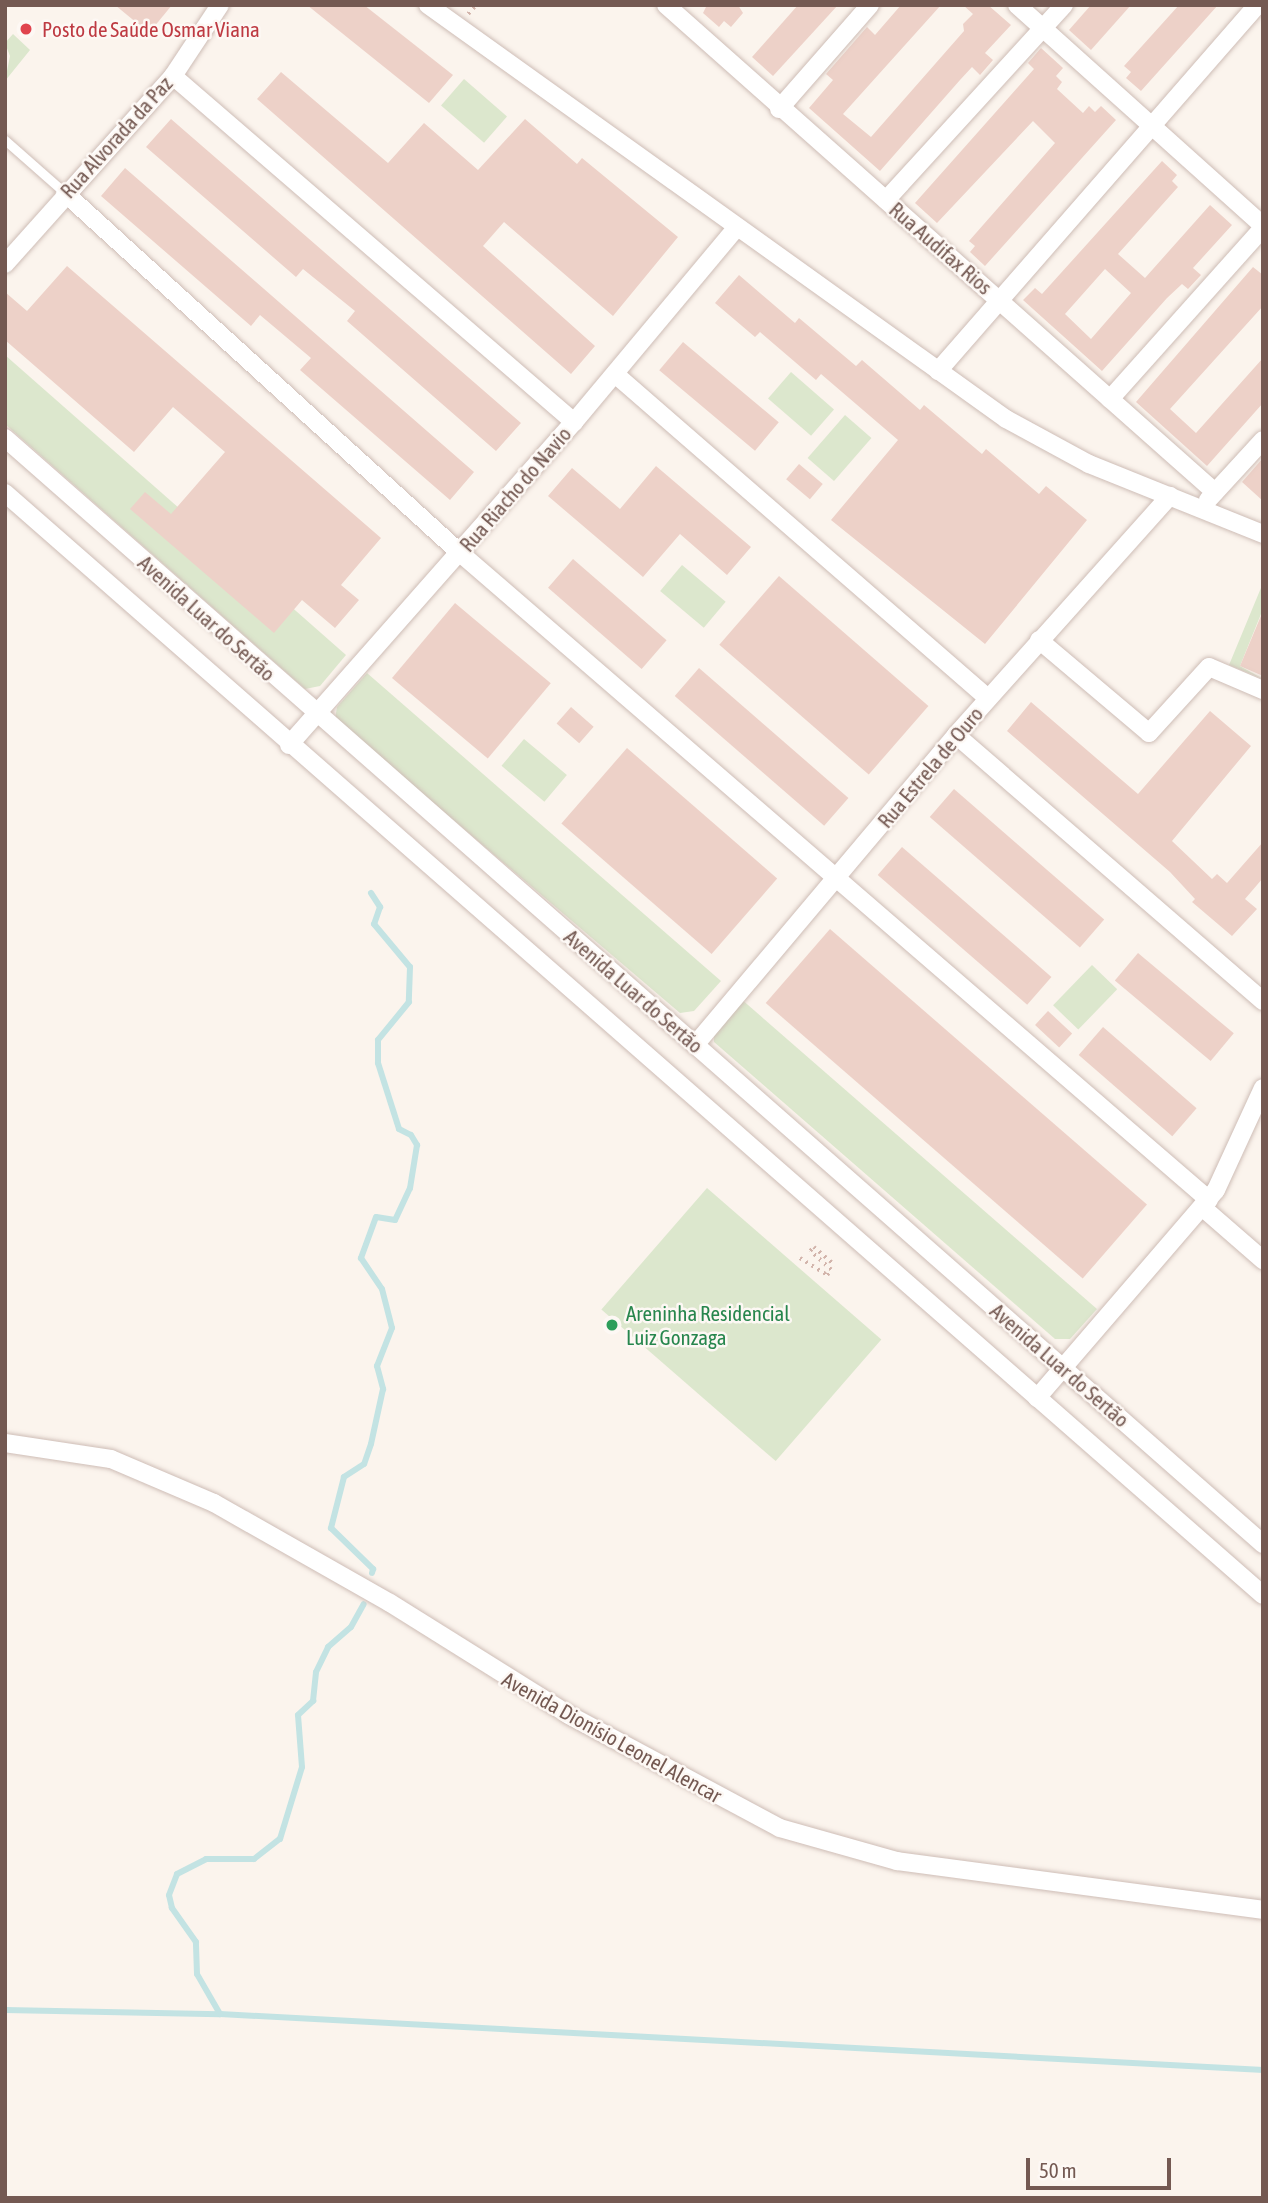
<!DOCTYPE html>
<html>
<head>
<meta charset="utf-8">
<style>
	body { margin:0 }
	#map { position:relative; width:1268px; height:2203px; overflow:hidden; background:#fbf4ed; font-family:"Asap Condensed",sans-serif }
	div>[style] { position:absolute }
	.green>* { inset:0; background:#dce7cd; transform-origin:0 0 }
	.stream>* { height:6px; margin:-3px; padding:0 3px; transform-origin:3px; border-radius:3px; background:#c3e3e3 }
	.building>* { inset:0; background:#edd1c8; transform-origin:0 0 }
	.path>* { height:3.5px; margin-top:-1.75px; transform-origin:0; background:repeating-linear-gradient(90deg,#d2b4ab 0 2px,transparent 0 7px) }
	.roads { filter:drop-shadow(0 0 2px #cebdb6) drop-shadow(0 0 2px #cebdb6) }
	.lane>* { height:9px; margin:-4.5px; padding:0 4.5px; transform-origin:4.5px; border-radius:4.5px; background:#fff }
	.street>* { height:18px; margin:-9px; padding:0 9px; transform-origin:9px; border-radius:9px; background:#fff }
	.dots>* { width:19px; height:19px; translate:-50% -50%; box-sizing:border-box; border:4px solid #fdf8f4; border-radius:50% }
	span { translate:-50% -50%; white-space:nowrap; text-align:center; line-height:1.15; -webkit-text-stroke:5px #fdf8f4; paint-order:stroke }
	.health-label { font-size:21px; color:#be3a42 }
	.left { translate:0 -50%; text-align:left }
	.street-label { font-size:21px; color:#745952 }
	.leisure-label { font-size:21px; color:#27864d }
	.frame { position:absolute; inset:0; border:7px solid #745952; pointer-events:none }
	.scale { position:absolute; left:1026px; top:2158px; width:145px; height:32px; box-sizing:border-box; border:4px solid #745952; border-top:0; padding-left:9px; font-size:21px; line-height:24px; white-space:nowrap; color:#745952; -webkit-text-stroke:5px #fdf8f4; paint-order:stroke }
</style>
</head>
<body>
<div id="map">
	<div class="green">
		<i style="clip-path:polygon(13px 34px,30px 50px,5px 81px,10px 56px,5px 43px)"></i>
		<i style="left:464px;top:79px;width:57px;height:35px;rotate:41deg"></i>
		<i style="clip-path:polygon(5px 355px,346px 655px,320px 686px,305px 689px,5px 424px)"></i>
		<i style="left:791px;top:372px;width:57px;height:35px;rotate:41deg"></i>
		<i style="left:845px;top:415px;width:35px;height:57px;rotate:41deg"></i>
		<i style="left:682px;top:565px;width:57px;height:34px;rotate:40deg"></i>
		<i style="clip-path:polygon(1263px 583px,1263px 609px,1240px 666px,1263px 679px,1229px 665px)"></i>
		<i style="clip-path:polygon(367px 673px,721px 981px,694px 1011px,680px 1013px,335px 719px,337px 707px)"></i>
		<i style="left:524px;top:739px;width:56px;height:35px;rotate:40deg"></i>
		<i style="left:1092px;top:965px;width:35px;height:56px;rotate:44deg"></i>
		<i style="clip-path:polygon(740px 998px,1097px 1309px,1070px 1339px,1055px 1339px,714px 1042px,714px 1032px)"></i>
		<i style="left:707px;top:1188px;width:231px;height:161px;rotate:41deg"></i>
	</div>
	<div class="stream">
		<i style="left:371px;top:893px;width:17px;rotate:57deg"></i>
		<i style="left:380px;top:907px;width:18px;rotate:109deg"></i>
		<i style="left:374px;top:924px;width:56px;rotate:50.1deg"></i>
		<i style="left:410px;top:967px;width:35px;rotate:92deg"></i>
		<i style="left:409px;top:1002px;width:49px;rotate:129.2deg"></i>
		<i style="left:378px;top:1040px;width:23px;rotate:90deg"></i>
		<i style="left:378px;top:1063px;width:69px;rotate:72.3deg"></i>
		<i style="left:399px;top:1129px;width:13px;rotate:27deg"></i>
		<i style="left:411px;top:1135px;width:12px;rotate:59deg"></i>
		<i style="left:417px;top:1145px;width:44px;rotate:99.2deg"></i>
		<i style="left:410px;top:1188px;width:35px;rotate:115deg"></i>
		<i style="left:395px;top:1220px;width:19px;rotate:-171deg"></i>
		<i style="left:376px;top:1217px;width:44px;rotate:110.1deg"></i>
		<i style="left:361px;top:1258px;width:37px;rotate:56deg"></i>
		<i style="left:382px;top:1289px;width:40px;rotate:75.6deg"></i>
		<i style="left:392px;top:1328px;width:41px;rotate:111.5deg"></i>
		<i style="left:377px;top:1366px;width:24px;rotate:75deg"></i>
		<i style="left:383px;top:1389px;width:56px;rotate:102.3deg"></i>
		<i style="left:371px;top:1444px;width:21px;rotate:109deg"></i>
		<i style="left:364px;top:1464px;width:24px;rotate:147deg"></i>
		<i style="left:344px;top:1477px;width:53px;rotate:104.3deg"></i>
		<i style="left:331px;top:1528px;width:59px;rotate:44.3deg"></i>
		<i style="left:373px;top:1569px;width:4px;rotate:104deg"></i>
		<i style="left:5px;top:2010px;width:215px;rotate:1.1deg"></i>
		<i style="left:220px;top:2014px;width:1045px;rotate:3.07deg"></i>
		<i style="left:220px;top:2014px;width:46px;rotate:-119.9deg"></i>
		<i style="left:197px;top:1974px;width:32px;rotate:-92deg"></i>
		<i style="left:196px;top:1942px;width:42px;rotate:-125.2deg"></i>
		<i style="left:172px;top:1908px;width:13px;rotate:-103deg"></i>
		<i style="left:169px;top:1895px;width:22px;rotate:-69deg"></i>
		<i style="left:177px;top:1874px;width:33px;rotate:-27deg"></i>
		<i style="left:206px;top:1859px;width:48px"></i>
		<i style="left:254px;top:1859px;width:33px;rotate:-38deg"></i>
		<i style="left:280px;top:1839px;width:75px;rotate:-73deg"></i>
		<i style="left:302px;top:1767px;width:52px;rotate:-94.4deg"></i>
		<i style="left:298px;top:1715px;width:21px;rotate:-43deg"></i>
		<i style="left:313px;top:1701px;width:29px;rotate:-84deg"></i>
		<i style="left:316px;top:1672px;width:28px;rotate:-64deg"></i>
		<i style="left:328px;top:1647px;width:30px;rotate:-41deg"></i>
		<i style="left:351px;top:1627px;width:26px;rotate:-61deg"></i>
	</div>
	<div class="building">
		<i style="clip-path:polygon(115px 5px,172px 5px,149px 33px)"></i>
		<i style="clip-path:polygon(307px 5px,364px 5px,453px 75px,429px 103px)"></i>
		<i style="clip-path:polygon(707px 5px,738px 5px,743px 13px,731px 27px,724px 21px,719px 27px,703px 13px)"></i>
		<i style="clip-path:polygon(798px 5px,838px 5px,773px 76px,752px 57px)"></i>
		<i style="clip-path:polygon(901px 5px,941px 5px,843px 114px,871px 137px,964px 31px,963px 24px,973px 14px,963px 5px,988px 5px,1011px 25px,985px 53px,993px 60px,980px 75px,972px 67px,960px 80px,880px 171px,809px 108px,833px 80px,826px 74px,867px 27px,875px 35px)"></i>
		<i style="clip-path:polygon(1091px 5px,1131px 5px,1091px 50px,1069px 30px)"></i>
		<i style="clip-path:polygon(1179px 5px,1218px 5px,1141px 91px,1126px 78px,1131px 72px,1124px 66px)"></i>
		<i style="clip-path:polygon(1041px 48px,1063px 68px,1056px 76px,1062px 82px,1057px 89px,1083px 113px,1089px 106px,1095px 112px,1101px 106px,1116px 120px,985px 266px,970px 252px,975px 246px,969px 241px,1055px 143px,1033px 121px,937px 223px,915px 203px,1034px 69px,1028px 63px)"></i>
		<i style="clip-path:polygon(281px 72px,388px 163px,424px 123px,478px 170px,525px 119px,577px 164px,582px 158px,678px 237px,613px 316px,504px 222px,483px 246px,595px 346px,571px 374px,257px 99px)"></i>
		<i style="clip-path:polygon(171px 119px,521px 423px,496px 451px,347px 321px,355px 311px,303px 269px,296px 277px,146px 147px)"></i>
		<i style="clip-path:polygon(evenodd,1162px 161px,1177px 175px,1172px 181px,1178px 187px,1118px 254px,1145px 278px,1210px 205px,1232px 225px,1193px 268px,1201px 275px,1188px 289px,1182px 284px,1167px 298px,1102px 371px,1023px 300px,1035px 288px,1042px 294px,1162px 161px,1105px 269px,1131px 293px,1091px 339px,1065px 314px,1105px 269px)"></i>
		<i style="clip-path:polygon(125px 168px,474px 472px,450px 500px,300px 370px,311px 358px,260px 315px,251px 326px,101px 196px)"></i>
		<i style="clip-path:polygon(67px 266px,381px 538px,341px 585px,359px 600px,335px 628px,302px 600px,274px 633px,130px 509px,145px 492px,171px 514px,225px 452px,173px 407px,134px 452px,5px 340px,5px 292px,27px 311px)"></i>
		<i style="clip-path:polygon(1253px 267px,1263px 275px,1263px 306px,1170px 409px,1196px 433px,1263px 358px,1263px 403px,1207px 466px,1136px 402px)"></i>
		<i style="clip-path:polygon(739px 275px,795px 323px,799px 318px,856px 366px,862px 360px,920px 410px,924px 405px,982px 454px,986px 449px,1039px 494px,1046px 486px,1087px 520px,985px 644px,831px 520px,898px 440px,821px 374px,816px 380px,760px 332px,755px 337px,715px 303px)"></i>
		<i style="left:683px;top:342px;width:125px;height:37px;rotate:40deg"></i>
		<i style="clip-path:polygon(1263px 458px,1263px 501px,1242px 482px)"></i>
		<i style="left:799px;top:464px;width:31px;height:20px;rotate:40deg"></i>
		<i style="clip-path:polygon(656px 466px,751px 547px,727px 575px,680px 534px,643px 577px,548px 496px,572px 468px,620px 509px)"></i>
		<i style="left:573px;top:559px;width:124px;height:38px;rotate:41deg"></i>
		<i style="left:779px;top:576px;width:198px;height:91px;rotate:41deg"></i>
		<i style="left:455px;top:603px;width:125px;height:98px;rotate:40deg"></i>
		<i style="clip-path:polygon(1263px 611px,1263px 676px,1240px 666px)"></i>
		<i style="left:699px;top:668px;width:198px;height:37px;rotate:41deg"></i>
		<i style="clip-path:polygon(1031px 702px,1138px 794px,1210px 711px,1251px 746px,1172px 841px,1212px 879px,1217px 874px,1227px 883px,1263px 842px,1263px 878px,1245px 899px,1257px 909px,1232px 936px,1192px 902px,1195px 899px,1170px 872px,1007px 731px)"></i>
		<i style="left:571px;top:707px;width:30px;height:22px;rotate:41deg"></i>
		<i style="left:627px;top:748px;width:199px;height:100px;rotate:41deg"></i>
		<i style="left:954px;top:789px;width:199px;height:37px;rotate:41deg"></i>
		<i style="left:902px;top:847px;width:198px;height:37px;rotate:41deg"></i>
		<i style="left:830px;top:929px;width:420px;height:98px;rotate:41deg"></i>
		<i style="left:1138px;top:953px;width:125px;height:36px;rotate:40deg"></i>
		<i style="left:1048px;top:1011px;width:33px;height:19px;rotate:43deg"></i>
		<i style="left:1103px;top:1027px;width:124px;height:37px;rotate:41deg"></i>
	</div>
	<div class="path">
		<i style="left:468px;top:14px;width:12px;rotate:-48deg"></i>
		<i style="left:800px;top:1258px;width:32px;rotate:32deg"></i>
		<i style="left:827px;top:1275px;width:6px;rotate:-51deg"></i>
		<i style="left:831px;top:1270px;width:28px;rotate:-138deg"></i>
		<i style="left:810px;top:1251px;width:6px;rotate:-45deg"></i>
		<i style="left:814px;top:1247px;width:28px;rotate:41deg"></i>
	</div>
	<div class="roads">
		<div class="lane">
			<i style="left:5px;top:140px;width:80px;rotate:41.5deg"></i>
		</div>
		<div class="street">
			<i style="left:428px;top:5px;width:711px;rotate:35.61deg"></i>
			<i style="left:1006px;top:419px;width:94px;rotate:28.5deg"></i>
			<i style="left:1089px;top:464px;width:188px;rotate:21.9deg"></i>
			<i style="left:666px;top:5px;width:734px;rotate:41.58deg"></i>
			<i style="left:1017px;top:5px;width:331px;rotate:41.9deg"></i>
			<i style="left:173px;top:76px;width:530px;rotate:40.79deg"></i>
			<i style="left:779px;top:109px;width:138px;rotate:-48.8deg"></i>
			<i style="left:65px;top:193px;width:533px;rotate:42.34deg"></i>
			<i style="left:459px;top:552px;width:991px;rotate:40.83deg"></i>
			<i style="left:886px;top:200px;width:264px;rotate:-47.6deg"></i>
			<i style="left:5px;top:264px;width:252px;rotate:-48.2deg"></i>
			<i style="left:173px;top:76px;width:85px;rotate:-56.5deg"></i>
			<i style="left:938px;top:371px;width:486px;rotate:-48.9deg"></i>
			<i style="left:615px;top:374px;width:494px;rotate:41deg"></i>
			<i style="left:1110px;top:399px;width:229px;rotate:-48.2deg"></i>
			<i style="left:5px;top:438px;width:1675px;rotate:41.32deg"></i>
			<i style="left:5px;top:493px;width:1672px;rotate:41.22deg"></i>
			<i style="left:1208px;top:500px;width:81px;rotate:-47.5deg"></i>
			<i style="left:1039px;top:640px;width:144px;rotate:40.2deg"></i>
			<i style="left:1149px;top:733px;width:89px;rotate:-47.7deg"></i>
			<i style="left:1209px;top:667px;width:59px;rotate:23.1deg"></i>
			<i style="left:956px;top:735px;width:406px;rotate:40.9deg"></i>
			<i style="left:289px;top:745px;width:431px;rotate:-48.6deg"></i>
			<i style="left:574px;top:422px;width:253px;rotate:-50.1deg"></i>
			<i style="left:695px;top:1045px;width:405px;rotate:-49.9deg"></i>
			<i style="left:956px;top:735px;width:321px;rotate:-48.2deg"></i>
			<i style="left:1202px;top:1207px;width:81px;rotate:41deg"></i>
			<i style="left:1037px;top:1398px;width:274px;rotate:-49.3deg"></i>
			<i style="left:1216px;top:1190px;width:112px;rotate:-65.3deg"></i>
			<i style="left:5px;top:1443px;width:107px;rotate:8.6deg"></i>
			<i style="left:111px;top:1459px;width:112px;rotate:23.1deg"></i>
			<i style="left:214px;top:1503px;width:202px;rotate:29.6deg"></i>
			<i style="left:390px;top:1603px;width:211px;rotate:32deg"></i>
			<i style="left:569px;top:1715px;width:239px;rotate:28.2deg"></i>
			<i style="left:780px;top:1828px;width:122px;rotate:15.8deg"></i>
			<i style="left:897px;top:1861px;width:369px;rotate:7.6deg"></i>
		</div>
	</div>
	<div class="dots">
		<i style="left:26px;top:29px;background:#e0444e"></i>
		<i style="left:612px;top:1325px;background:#2e9e5b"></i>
	</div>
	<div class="health-label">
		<span class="left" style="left:42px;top:29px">Posto de Saúde Osmar Viana</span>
	</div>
	<div class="street-label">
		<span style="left:116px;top:137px;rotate:-48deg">Rua Alvorada da Paz</span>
		<span style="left:941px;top:248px;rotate:41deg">Rua Audifax Rios</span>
		<span style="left:515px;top:489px;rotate:-49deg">Rua Riacho do Navio</span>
		<span style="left:207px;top:618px;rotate:42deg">Avenida Luar do Sertão</span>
		<span style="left:930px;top:767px;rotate:-50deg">Rua Estrela de Ouro</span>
		<span style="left:634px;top:991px;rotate:41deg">Avenida Luar do Sertão</span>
		<span style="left:1060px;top:1365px;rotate:41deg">Avenida Luar do Sertão</span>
		<span style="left:612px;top:1737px;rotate:29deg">Avenida Dionísio Leonel Alencar</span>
	</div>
	<div class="leisure-label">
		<span class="left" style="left:626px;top:1325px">Areninha Residencial<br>Luiz Gonzaga</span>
	</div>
	<div class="frame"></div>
	<div class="scale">50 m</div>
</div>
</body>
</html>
